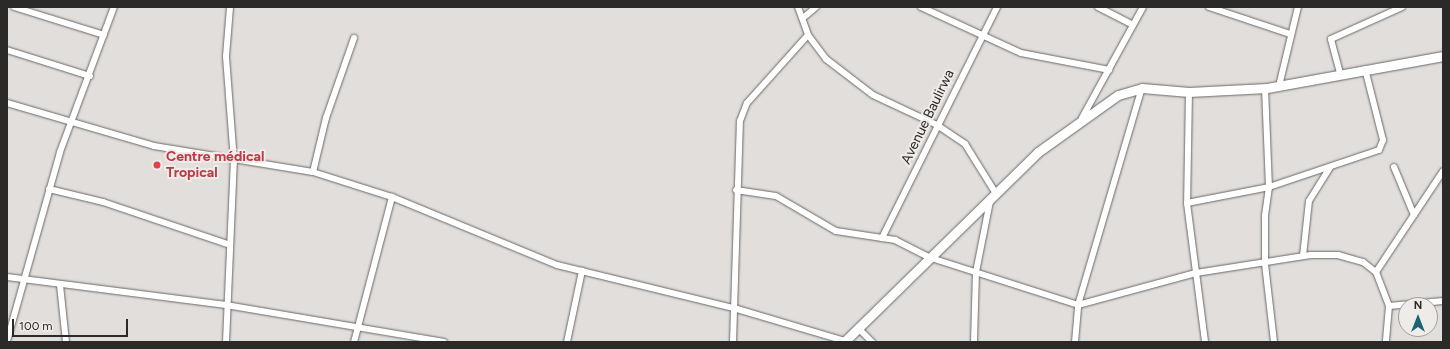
<!DOCTYPE html>
<html>
<head>
<meta charset="utf-8">
<style>
	body { margin:0 }
	#map { position:relative; width:1450px; height:349px; overflow:hidden; background:#e1dedb; font-family:Figtree,sans-serif }
	div>[style] { position:absolute }
	.roads { filter:drop-shadow(0 0 1px #6a6865) drop-shadow(0 0 1px #6a6865) }
	.minor>* { height:6px; margin:-3px; padding:0 3px; transform-origin:3px; border-radius:3px; background:#fff }
	.secondary>* { height:9px; margin:-4.5px; padding:0 4.5px; transform-origin:4.5px; border-radius:4.5px; background:#fff }
	.dots>* { width:11px; height:11px; translate:-50% -50%; box-sizing:border-box; border:2px solid #efebe9; border-radius:50% }
	span { translate:-50% -50%; white-space:nowrap; text-align:center; line-height:1.15; -webkit-text-stroke:4px #efebe9; paint-order:stroke }
	.street-label { font-size:14px; color:#2b2a28 }
	.health-label { font-size:14px; color:#be3a42; font-weight:700 }
	.left { translate:0 -50%; text-align:left }
	.frame { position:absolute; inset:0; border:8px solid #2b2a28; pointer-events:none }
	.north { position:absolute; left:1398px; top:297px; width:40px; height:40px; box-sizing:border-box; background:#efebe9; border:1px solid #a19e9c; border-radius:50%; rotate:0deg; font-size:11px; font-weight:700; line-height:16px; text-align:center; color:#2b2a28 }
	.north::after { content:''; display:block; margin:auto; width:14px; height:18px; background:#1a6371; clip-path:polygon(50% 0,100% 100%,50% 72%,0 100%) }
	.scale { position:absolute; left:12px; top:319px; width:116px; height:18px; box-sizing:border-box; border:2px solid #2b2a28; border-top:0; padding-left:5px; font-size:12px; line-height:14px; white-space:nowrap; color:#2b2a28; -webkit-text-stroke:3px #efebe9; paint-order:stroke }
</style>
</head>
<body>
<div id="map">
	<div class="roads">
		<div class="minor">
			<i style="left:14px;top:7px;width:94px;rotate:17.3deg"></i>
			<i style="left:798px;top:7px;width:30px;rotate:70deg"></i>
			<i style="left:808px;top:35px;width:30px;rotate:53deg"></i>
			<i style="left:826px;top:59px;width:59px;rotate:37.5deg"></i>
			<i style="left:873px;top:95px;width:71px;rotate:25.1deg"></i>
			<i style="left:937px;top:125px;width:34px;rotate:34deg"></i>
			<i style="left:965px;top:144px;width:57px;rotate:58deg"></i>
			<i style="left:921px;top:7px;width:110px;rotate:24.7deg"></i>
			<i style="left:1021px;top:53px;width:90px;rotate:10.9deg"></i>
			<i style="left:1098px;top:7px;width:39px;rotate:27deg"></i>
			<i style="left:1209px;top:7px;width:85px;rotate:18.4deg"></i>
			<i style="left:803px;top:18px;width:17px;rotate:-40deg"></i>
			<i style="left:7px;top:50px;width:87px;rotate:17.4deg"></i>
			<i style="left:1340px;top:73px;width:35px;rotate:-105deg"></i>
			<i style="left:1331px;top:39px;width:78px;rotate:-24.3deg"></i>
			<i style="left:1279px;top:86px;width:81px;rotate:-76.5deg"></i>
			<i style="left:1265px;top:88px;width:99px;rotate:87.7deg"></i>
			<i style="left:1269px;top:187px;width:30px;rotate:98deg"></i>
			<i style="left:1265px;top:217px;width:47px;rotate:90deg"></i>
			<i style="left:1265px;top:264px;width:79px;rotate:83.4deg"></i>
			<i style="left:1189px;top:92px;width:111px;rotate:91deg"></i>
			<i style="left:1187px;top:203px;width:140px;rotate:82.6deg"></i>
			<i style="left:7px;top:103px;width:153px;rotate:16.3deg"></i>
			<i style="left:154px;top:146px;width:161px;rotate:9.3deg"></i>
			<i style="left:313px;top:172px;width:83px;rotate:17.6deg"></i>
			<i style="left:392px;top:197px;width:178px;rotate:22.4deg"></i>
			<i style="left:557px;top:265px;width:185px;rotate:13.7deg"></i>
			<i style="left:737px;top:309px;width:113px;rotate:16.5deg"></i>
			<i style="left:1082px;top:118px;width:127px;rotate:-61.2deg"></i>
			<i style="left:1394px;top:167px;width:52px;rotate:67.4deg"></i>
			<i style="left:313px;top:172px;width:56px;rotate:-76.5deg"></i>
			<i style="left:326px;top:118px;width:85px;rotate:-70.7deg"></i>
			<i style="left:49px;top:189px;width:56px;rotate:13.5deg"></i>
			<i style="left:103px;top:202px;width:134px;rotate:18.7deg"></i>
			<i style="left:736px;top:190px;width:40px;rotate:8.5deg"></i>
			<i style="left:776px;top:196px;width:69px;rotate:30.3deg"></i>
			<i style="left:836px;top:231px;width:60px;rotate:8.7deg"></i>
			<i style="left:895px;top:240px;width:37px;rotate:27deg"></i>
			<i style="left:928px;top:257px;width:157px;rotate:17.7deg"></i>
			<i style="left:1078px;top:305px;width:122px;rotate:-15.2deg"></i>
			<i style="left:1196px;top:273px;width:116px;rotate:-8.9deg"></i>
			<i style="left:1311px;top:255px;width:27px"></i>
			<i style="left:1338px;top:255px;width:26px;rotate:16deg"></i>
			<i style="left:1363px;top:262px;width:16px;rotate:38deg"></i>
			<i style="left:1376px;top:272px;width:36px;rotate:69deg"></i>
			<i style="left:1389px;top:306px;width:36px;rotate:95deg"></i>
			<i style="left:1187px;top:203px;width:84px;rotate:-11deg"></i>
			<i style="left:1269px;top:187px;width:116px;rotate:-18.6deg"></i>
			<i style="left:1379px;top:150px;width:11px;rotate:-68deg"></i>
			<i style="left:1383px;top:140px;width:73px;rotate:-104.2deg"></i>
			<i style="left:882px;top:238px;width:258px;rotate:-63.5deg"></i>
			<i style="left:1303px;top:256px;width:55px;rotate:-83.8deg"></i>
			<i style="left:1309px;top:201px;width:40px;rotate:-58deg"></i>
			<i style="left:1376px;top:272px;width:121px;rotate:-56.4deg"></i>
			<i style="left:7px;top:277px;width:221px;rotate:7.3deg"></i>
			<i style="left:226px;top:305px;width:221px;rotate:9.6deg"></i>
			<i style="left:60px;top:285px;width:57px;rotate:84deg"></i>
			<i style="left:1389px;top:306px;width:54px;rotate:-5.3deg"></i>
			<i style="left:858px;top:328px;width:20px;rotate:45deg"></i>
			<i style="left:7px;top:341px;width:196px;rotate:-74.3deg"></i>
			<i style="left:60px;top:152px;width:155px;rotate:-69.6deg"></i>
			<i style="left:226px;top:342px;width:181px;rotate:-87.5deg"></i>
			<i style="left:234px;top:161px;width:105px;rotate:-94.4deg"></i>
			<i style="left:226px;top:56px;width:49px;rotate:-85.3deg"></i>
			<i style="left:354px;top:342px;width:150px;rotate:-75.3deg"></i>
			<i style="left:567px;top:342px;width:73px;rotate:-78.1deg"></i>
			<i style="left:733px;top:342px;width:221px;rotate:-88.2deg"></i>
			<i style="left:740px;top:121px;width:19px;rotate:-69deg"></i>
			<i style="left:747px;top:103px;width:91px;rotate:-48.1deg"></i>
			<i style="left:974px;top:342px;width:70px;rotate:-88.4deg"></i>
			<i style="left:976px;top:272px;width:72px;rotate:-78.8deg"></i>
			<i style="left:1075px;top:342px;width:37px;rotate:-85deg"></i>
			<i style="left:1078px;top:305px;width:226px;rotate:-73.6deg"></i>
		</div>
		<div class="secondary">
			<i style="left:844px;top:342px;width:272px;rotate:-44.4deg"></i>
			<i style="left:1038px;top:152px;width:98px;rotate:-35.5deg"></i>
			<i style="left:1118px;top:95px;width:25px;rotate:-16deg"></i>
			<i style="left:1142px;top:88px;width:47px;rotate:4.9deg"></i>
			<i style="left:1189px;top:92px;width:78px;rotate:-2.9deg"></i>
			<i style="left:1267px;top:88px;width:179px;rotate:-10.3deg"></i>
		</div>
	</div>
	<div class="dots">
		<i style="left:157px;top:165px;background:#e0444e"></i>
	</div>
	<div class="street-label">
		<span style="left:928px;top:117px;rotate:-64deg">Avenue Baulirwa</span>
	</div>
	<div class="health-label">
		<span class="left" style="left:166px;top:165px">Centre médical<br>Tropical</span>
	</div>
	<div class="frame"></div>
	<div class="north">N</div>
	<div class="scale">100 m</div>
</div>
</body>
</html>
